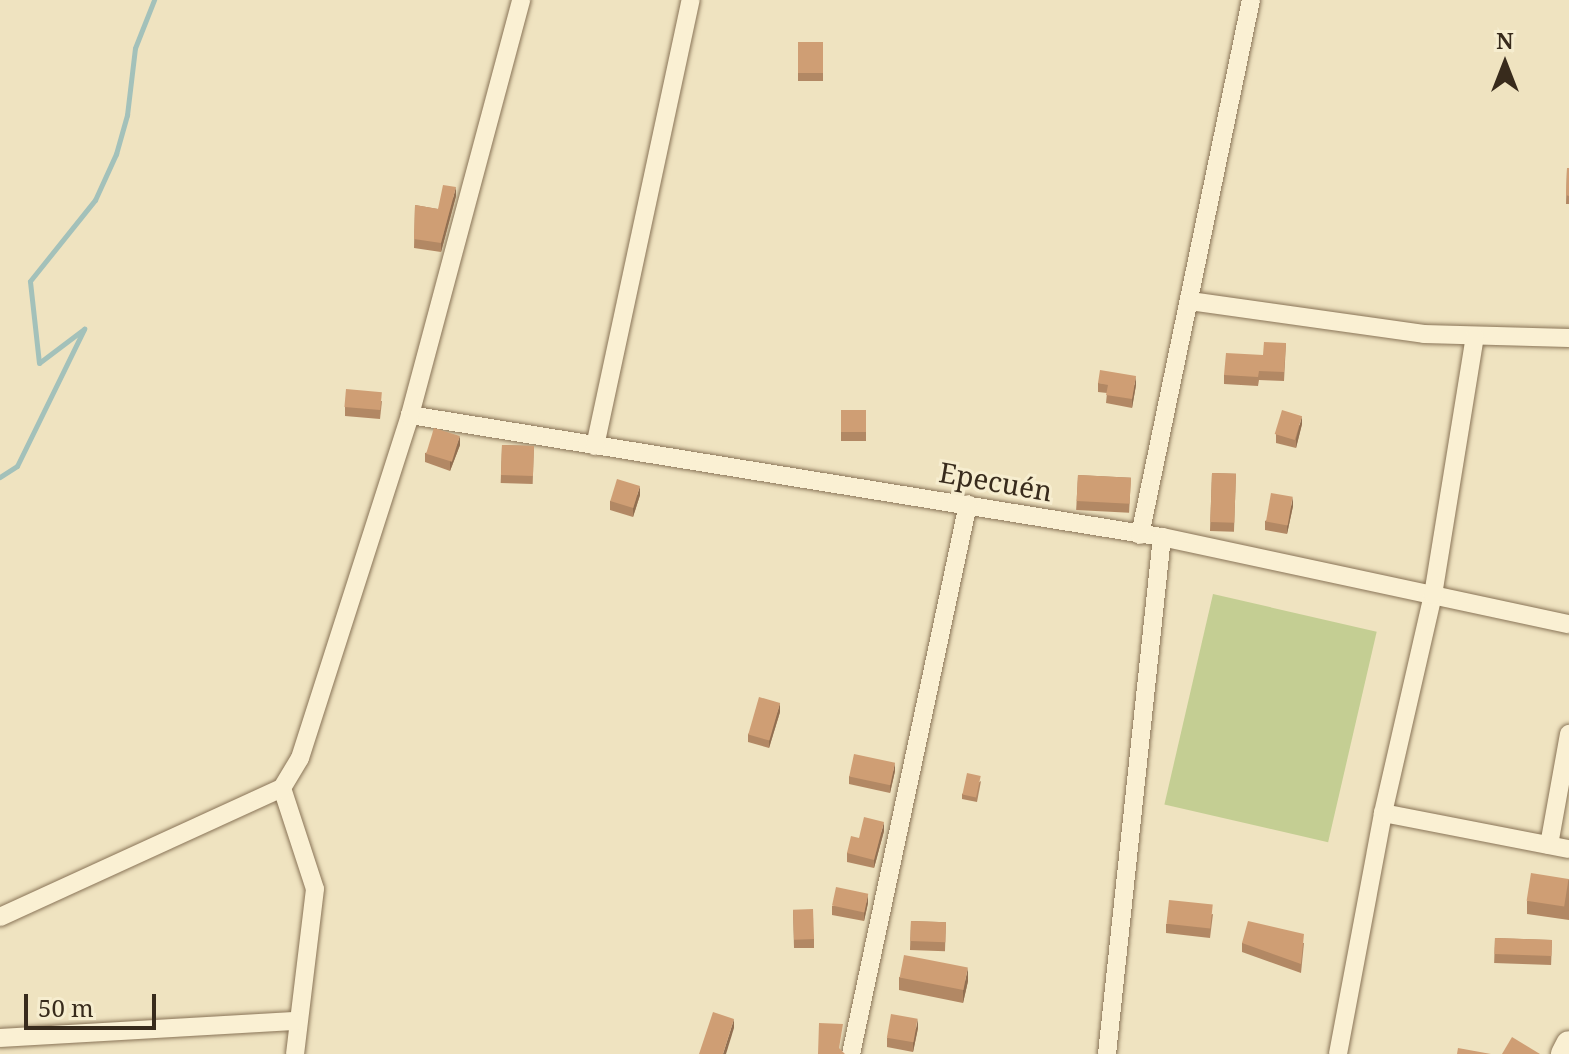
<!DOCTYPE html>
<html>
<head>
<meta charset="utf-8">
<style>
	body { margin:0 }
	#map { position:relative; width:1569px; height:1054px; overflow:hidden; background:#efe3c0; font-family:"Noto Serif",serif }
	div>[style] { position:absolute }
	.green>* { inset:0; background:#c4ce93; transform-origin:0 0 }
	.stream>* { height:5px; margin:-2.5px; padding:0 2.5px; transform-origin:2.5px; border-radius:2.5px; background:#a3c1ba }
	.roads { filter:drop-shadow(0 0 2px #897457) drop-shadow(0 0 2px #897457) }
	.street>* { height:18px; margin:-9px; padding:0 9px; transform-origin:9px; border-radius:9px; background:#faf0d3 }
	.secondary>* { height:26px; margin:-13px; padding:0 13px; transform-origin:13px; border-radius:13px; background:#faf0d3 }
	.wall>* { inset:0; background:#b28864; transform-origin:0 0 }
	.shaded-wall>* { inset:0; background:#916f51 }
	.building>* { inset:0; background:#cf9e74; transform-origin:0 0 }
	span { translate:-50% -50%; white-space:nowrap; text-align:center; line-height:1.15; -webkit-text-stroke:6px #f6edcf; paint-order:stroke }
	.street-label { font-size:28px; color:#382b1c }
	.north { position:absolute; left:1465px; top:24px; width:80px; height:80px; -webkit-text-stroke:6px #f6edcf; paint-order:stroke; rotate:0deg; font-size:22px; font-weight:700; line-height:32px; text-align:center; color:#382b1c }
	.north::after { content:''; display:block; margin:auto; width:28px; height:36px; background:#382b1c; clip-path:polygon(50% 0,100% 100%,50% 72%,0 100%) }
	.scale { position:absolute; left:24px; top:994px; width:132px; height:36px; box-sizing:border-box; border:4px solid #382b1c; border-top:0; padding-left:10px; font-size:24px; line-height:28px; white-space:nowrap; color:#382b1c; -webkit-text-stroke:6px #f6edcf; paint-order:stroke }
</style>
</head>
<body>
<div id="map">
	<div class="green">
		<i style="left:1213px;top:594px;width:168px;height:216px;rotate:13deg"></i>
	</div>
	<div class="stream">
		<i style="left:84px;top:329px;width:56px;rotate:142.9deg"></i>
		<i style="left:39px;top:363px;width:82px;rotate:-96.3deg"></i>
		<i style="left:30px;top:281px;width:104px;rotate:-51.3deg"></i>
		<i style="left:95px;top:200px;width:51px;rotate:-65.5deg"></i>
		<i style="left:116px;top:154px;width:41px;rotate:-74.2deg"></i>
		<i style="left:127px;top:115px;width:67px;rotate:-83.2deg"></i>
		<i style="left:135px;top:48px;width:52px;rotate:-68.4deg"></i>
		<i style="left:0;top:477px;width:20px;rotate:-33deg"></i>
		<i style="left:17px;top:466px;width:153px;rotate:-63.9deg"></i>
	</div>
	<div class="roads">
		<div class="street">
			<i style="left:1190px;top:301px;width:236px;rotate:8deg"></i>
			<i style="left:1424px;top:334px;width:145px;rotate:1.6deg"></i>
			<i style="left:410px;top:415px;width:762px;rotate:9.22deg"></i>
			<i style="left:1162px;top:537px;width:416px;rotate:12.1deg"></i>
			<i style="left:595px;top:446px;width:456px;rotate:-77.9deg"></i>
			<i style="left:1140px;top:535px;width:546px;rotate:-78.28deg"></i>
			<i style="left:282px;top:788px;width:106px;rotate:71.9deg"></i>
			<i style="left:315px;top:889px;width:166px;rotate:96.9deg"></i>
			<i style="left:1383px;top:813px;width:189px;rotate:11deg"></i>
			<i style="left:1549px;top:845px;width:113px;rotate:-79.8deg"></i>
			<i style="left:0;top:917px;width:310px;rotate:-24.6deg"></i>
			<i style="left:282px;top:788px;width:35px;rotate:-59deg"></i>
			<i style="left:300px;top:758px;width:360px;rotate:-72.2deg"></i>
			<i style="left:410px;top:415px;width:430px;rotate:-75deg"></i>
			<i style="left:0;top:1038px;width:298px;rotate:-3.3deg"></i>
			<i style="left:851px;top:1054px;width:562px;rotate:-77.99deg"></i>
			<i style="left:1107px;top:1054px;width:520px;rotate:-83.93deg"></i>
			<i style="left:1338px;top:1054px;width:245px;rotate:-79.4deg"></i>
			<i style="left:1383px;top:813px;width:224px;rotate:-77.1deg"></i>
			<i style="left:1433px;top:595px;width:261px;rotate:-80.8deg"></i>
		</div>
		<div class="secondary">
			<i style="left:1564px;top:1054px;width:11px;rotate:-63deg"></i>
		</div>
	</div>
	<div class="wall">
		<i style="left:798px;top:42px;width:25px;height:39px"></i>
		<i style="clip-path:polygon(1567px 168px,1569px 168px,1569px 204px,1566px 204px)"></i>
		<i style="clip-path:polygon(456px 196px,441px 252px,414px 248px,415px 205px,438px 209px)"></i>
		<i style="clip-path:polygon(1286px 343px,1284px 381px,1259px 380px,1258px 386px,1224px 384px,1224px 375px)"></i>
		<i style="clip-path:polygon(1098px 383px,1136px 385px,1132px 408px,1106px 403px,1107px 393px,1098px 392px)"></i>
		<i style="clip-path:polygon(382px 401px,380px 419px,345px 416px,345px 407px)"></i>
		<i style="left:841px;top:410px;width:25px;height:31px"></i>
		<i style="clip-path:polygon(1302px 424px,1296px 448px,1276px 443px,1276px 434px)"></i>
		<i style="clip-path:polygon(460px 445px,450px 471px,425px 462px,425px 453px)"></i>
		<i style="left:502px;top:445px;width:32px;height:38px;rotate:2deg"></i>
		<i style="left:1212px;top:473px;width:24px;height:58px;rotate:2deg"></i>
		<i style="left:1078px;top:475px;width:53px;height:35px;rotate:3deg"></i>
		<i style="clip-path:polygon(640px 495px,633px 517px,610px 510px,610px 501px)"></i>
		<i style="clip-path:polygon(1293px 506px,1287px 534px,1265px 530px,1265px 521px)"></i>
		<i style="clip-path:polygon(780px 712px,769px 748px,748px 742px,748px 734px)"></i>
		<i style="clip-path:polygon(895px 771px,890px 793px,849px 784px,849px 776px)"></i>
		<i style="clip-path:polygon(981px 781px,977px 802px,962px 799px,962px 794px)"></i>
		<i style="clip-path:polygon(884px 831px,874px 868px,847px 862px,847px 853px,859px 838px)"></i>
		<i style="clip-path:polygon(1569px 879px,1569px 920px,1527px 914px,1527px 901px)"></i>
		<i style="clip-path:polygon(868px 903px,864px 921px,832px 915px,832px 906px)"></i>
		<i style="clip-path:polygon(793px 910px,814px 939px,814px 948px,794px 948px)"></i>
		<i style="clip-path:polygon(1213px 914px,1210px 938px,1166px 933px,1166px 924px)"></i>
		<i style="left:911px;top:921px;width:35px;height:29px;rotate:2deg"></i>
		<i style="left:1495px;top:938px;width:57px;height:25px;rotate:2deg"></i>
		<i style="clip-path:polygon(1242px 943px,1304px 943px,1301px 973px,1242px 952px)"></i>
		<i style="clip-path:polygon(899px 977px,968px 981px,963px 1003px,899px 990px)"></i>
		<i style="clip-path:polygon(918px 1028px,913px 1052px,887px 1047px,887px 1038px)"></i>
	</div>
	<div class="shaded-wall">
		<i style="clip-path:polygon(456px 187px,456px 196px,441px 252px,441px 243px)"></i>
		<i style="clip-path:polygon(1136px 376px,1136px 385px,1132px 408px,1132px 399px)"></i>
		<i style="clip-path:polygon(1302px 416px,1302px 424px,1296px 448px,1296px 439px)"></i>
		<i style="clip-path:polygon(460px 436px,460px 445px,450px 471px,450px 462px)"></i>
		<i style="clip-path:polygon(640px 486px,640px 495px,633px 517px,633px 508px)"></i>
		<i style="clip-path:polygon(1293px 497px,1293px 506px,1287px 534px,1287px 526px)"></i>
		<i style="clip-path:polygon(780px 703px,780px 712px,769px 748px,769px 739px)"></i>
		<i style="clip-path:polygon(895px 763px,895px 771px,890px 793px,890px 785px)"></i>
		<i style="clip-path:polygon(884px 822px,884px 831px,874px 868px,874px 860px)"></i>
		<i style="clip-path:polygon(868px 894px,868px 903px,864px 921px,864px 913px)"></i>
		<i style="clip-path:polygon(968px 968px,968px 981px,963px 1003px,963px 990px)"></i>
		<i style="clip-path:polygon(734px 1019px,734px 1028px,726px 1054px,723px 1054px)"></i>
		<i style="clip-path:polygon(918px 1019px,918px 1028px,913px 1052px,913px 1043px)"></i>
	</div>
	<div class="building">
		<i style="left:798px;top:42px;width:25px;height:31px"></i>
		<i style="clip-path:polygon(1567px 168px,1569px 168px,1569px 196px,1566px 195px)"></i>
		<i style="clip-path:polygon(443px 185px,456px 187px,441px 243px,414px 239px,415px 205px,438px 209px)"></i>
		<i style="clip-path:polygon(1264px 342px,1286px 343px,1284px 372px,1259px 371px,1258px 377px,1224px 375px,1226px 353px,1263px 355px)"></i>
		<i style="clip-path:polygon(1100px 370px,1136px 376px,1132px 399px,1106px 395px,1108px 385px,1098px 383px)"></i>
		<i style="left:346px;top:389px;width:36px;height:18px;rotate:5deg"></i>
		<i style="left:841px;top:410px;width:25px;height:22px"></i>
		<i style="left:1282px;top:410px;width:21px;height:25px;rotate:17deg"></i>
		<i style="left:434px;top:428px;width:27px;height:27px;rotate:17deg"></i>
		<i style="left:502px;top:445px;width:32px;height:30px;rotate:2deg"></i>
		<i style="left:1212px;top:473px;width:24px;height:49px;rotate:2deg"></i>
		<i style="left:1078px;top:475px;width:53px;height:26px;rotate:3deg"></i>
		<i style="left:617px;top:479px;width:24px;height:23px;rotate:17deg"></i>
		<i style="left:1271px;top:493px;width:22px;height:29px;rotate:10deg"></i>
		<i style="left:759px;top:697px;width:22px;height:39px;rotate:16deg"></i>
		<i style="left:854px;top:754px;width:42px;height:23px;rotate:12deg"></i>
		<i style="left:967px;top:773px;width:14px;height:22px;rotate:12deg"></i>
		<i style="clip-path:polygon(864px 817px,884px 822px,874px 860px,847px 853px,851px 836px,859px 838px)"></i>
		<i style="left:1531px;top:873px;width:38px;height:28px;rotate:9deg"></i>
		<i style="left:836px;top:887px;width:33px;height:19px;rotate:12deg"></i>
		<i style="left:1169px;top:900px;width:44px;height:24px;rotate:6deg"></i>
		<i style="left:813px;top:909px;width:30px;height:20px;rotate:88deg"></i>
		<i style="left:911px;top:921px;width:35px;height:20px;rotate:2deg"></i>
		<i style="clip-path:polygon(1248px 921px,1304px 934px,1301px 964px,1242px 943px)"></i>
		<i style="left:1495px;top:938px;width:57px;height:16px;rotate:2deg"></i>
		<i style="left:904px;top:955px;width:65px;height:23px;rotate:11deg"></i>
		<i style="clip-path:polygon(713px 1012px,734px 1019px,723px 1054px,699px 1054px)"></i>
		<i style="left:891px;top:1014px;width:27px;height:24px;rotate:10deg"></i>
		<i style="clip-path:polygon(819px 1023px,843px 1024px,839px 1048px,845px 1054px,818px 1054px)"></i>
		<i style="clip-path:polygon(1512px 1037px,1540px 1054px,1502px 1054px)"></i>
		<i style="clip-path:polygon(1458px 1048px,1491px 1054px,1457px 1054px)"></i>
	</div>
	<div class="street-label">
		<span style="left:996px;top:481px;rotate:10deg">Epecuén</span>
	</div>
	<div class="north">N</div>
	<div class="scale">50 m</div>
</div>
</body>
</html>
